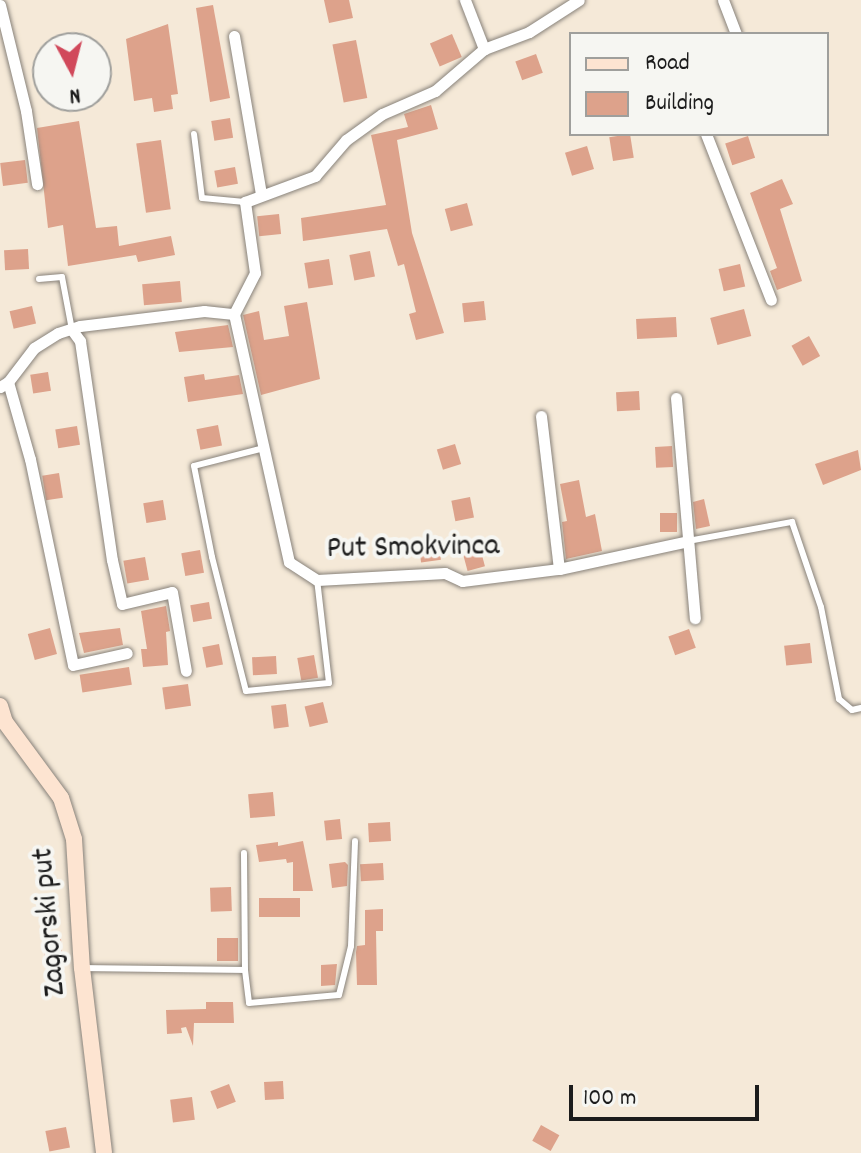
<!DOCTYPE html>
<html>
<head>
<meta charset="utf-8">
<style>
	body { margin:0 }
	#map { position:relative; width:861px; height:1153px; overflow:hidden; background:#f5e9d8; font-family:Dekko,sans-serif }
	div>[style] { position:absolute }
	.building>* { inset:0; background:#dda28b; transform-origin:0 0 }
	.roads { filter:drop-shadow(0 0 2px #88827a) drop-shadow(0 0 2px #88827a) }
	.service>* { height:6px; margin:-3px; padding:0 3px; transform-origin:3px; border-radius:3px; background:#fff }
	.minor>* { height:11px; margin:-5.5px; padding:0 5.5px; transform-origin:5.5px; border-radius:5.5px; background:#fff }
	.secondary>* { height:16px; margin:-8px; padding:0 8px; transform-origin:8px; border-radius:8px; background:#fde4d1 }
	span { translate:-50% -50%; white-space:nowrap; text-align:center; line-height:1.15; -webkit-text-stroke:8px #f6f6f2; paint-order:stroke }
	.street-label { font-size:32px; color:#1c1c1c }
	.legend { position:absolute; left:569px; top:32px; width:260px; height:104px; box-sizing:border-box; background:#f6f6f2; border:2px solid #9f9f9c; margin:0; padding:10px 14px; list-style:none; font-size:24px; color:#1c1c1c }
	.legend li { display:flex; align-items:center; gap:16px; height:40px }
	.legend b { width:40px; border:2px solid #9f9f9c }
	.north { position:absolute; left:32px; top:32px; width:80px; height:80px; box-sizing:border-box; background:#f6f6f2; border:2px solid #9f9f9c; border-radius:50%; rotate:173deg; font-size:22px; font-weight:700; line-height:32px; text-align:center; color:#1c1c1c }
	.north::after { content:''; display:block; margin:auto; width:28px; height:36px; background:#d1495b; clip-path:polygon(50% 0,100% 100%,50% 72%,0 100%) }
	.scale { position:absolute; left:569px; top:1085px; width:190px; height:36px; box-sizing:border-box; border:4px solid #1c1c1c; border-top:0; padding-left:10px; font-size:24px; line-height:28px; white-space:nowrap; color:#1c1c1c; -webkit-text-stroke:6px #f6f6f2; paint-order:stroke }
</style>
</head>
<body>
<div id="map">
	<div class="building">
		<i style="clip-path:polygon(324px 0,349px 0,353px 18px,329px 23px)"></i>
		<i style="clip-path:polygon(213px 5px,230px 98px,210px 102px,196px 8px)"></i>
		<i style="clip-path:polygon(168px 24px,178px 94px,171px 95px,173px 109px,154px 112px,152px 98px,134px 101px,126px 39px)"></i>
		<i style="left:452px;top:34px;width:25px;height:24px;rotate:67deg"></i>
		<i style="left:356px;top:40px;width:59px;height:24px;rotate:79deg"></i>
		<i style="left:536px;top:54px;width:20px;height:22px;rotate:70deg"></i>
		<i style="clip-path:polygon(431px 105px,438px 129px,397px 140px,412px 233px,444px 333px,416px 340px,409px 314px,416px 312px,404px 264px,398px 266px,387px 229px,303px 241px,301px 218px,386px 205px,371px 135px,408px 127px,404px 114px)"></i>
		<i style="left:230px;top:118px;width:20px;height:19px;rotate:81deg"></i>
		<i style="clip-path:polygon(79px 121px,96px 228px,117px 226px,119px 246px,171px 236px,175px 255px,138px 262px,136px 255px,68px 266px,63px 225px,48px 228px,37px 128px)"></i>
		<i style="left:630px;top:134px;width:24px;height:21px;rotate:81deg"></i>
		<i style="left:748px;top:136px;width:23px;height:24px;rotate:72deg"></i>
		<i style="left:161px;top:140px;width:70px;height:25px;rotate:82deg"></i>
		<i style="left:587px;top:146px;width:24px;height:23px;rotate:73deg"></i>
		<i style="left:25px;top:160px;width:23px;height:25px;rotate:83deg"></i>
		<i style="left:235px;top:167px;width:17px;height:21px;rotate:80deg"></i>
		<i style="clip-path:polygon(782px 179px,793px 204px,780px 209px,802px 281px,777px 290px,770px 271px,777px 268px,750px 193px)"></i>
		<i style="left:467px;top:203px;width:23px;height:23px;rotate:75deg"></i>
		<i style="left:279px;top:214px;width:20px;height:22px;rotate:84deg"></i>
		<i style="left:28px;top:249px;width:20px;height:24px;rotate:87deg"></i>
		<i style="left:370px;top:251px;width:26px;height:21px;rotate:79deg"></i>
		<i style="left:329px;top:259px;width:26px;height:25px;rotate:81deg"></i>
		<i style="left:740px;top:264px;width:23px;height:22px;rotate:77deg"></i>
		<i style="left:180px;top:281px;width:21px;height:38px;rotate:85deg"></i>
		<i style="left:484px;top:301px;width:19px;height:22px;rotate:84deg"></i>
		<i style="clip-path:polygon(307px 302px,320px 379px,261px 395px,243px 315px,259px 311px,264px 340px,289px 336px,284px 306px)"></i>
		<i style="left:32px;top:306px;width:18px;height:23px;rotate:77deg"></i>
		<i style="left:744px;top:309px;width:28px;height:35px;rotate:75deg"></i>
		<i style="left:676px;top:317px;width:20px;height:40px;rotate:87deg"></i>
		<i style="clip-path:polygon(228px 325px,233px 347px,179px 352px,175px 332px)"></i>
		<i style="left:809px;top:336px;width:23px;height:20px;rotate:61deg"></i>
		<i style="left:48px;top:372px;width:19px;height:18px;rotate:81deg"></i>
		<i style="clip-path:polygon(204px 374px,205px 380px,239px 375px,243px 394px,188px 402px,184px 377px)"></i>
		<i style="left:639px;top:391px;width:19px;height:23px;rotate:87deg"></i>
		<i style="left:218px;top:425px;width:21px;height:22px;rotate:79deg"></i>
		<i style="left:77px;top:426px;width:19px;height:22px;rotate:81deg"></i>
		<i style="left:455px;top:444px;width:21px;height:19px;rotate:73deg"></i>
		<i style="left:672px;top:446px;width:21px;height:17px;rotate:87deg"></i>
		<i style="clip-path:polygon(858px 450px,861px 470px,823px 485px,815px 464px)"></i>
		<i style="left:59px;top:473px;width:25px;height:17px;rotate:81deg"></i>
		<i style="clip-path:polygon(579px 480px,586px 517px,595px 514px,602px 551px,566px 559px,562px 522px,567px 521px,560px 484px)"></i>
		<i style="left:470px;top:497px;width:21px;height:19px;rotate:79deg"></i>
		<i style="clip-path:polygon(704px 499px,710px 526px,696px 529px,693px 502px)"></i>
		<i style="left:163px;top:500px;width:20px;height:20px;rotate:81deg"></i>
		<i style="left:660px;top:513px;width:17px;height:19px"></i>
		<i style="left:438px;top:539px;width:21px;height:20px;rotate:82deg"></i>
		<i style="left:479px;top:544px;width:23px;height:18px;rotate:75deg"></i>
		<i style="left:200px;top:550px;width:23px;height:19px;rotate:80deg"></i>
		<i style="left:145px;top:557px;width:23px;height:22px;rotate:80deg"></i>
		<i style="left:209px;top:602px;width:17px;height:19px;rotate:80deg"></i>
		<i style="clip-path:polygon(166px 606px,170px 631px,166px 632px,168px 665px,143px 667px,141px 649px,147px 649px,141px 611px)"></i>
		<i style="left:50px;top:628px;width:27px;height:23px;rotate:75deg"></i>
		<i style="clip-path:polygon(120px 628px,123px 645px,84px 653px,79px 633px)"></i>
		<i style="left:689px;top:629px;width:20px;height:22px;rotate:70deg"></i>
		<i style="left:810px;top:643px;width:20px;height:26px;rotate:84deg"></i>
		<i style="left:219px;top:644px;width:21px;height:17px;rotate:79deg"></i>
		<i style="left:314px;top:655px;width:23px;height:17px;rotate:80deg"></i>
		<i style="left:276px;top:656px;width:18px;height:24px;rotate:87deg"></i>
		<i style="left:129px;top:667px;width:18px;height:50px;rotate:81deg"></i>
		<i style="left:188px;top:684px;width:22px;height:26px;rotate:82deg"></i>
		<i style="left:323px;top:702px;width:21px;height:19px;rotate:76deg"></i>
		<i style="left:286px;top:704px;width:23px;height:15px;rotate:83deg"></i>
		<i style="left:273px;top:792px;width:24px;height:25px;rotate:85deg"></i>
		<i style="left:340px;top:819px;width:20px;height:16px;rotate:84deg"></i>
		<i style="left:390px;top:822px;width:19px;height:22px;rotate:87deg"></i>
		<i style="clip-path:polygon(303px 841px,313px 891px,293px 891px,293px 862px,287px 863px,286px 859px,259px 862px,256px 845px,278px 842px,278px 846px)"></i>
		<i style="clip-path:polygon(345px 862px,348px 865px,347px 886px,332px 888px,329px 864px)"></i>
		<i style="left:383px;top:863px;width:17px;height:23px;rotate:87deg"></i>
		<i style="left:231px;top:887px;width:24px;height:21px;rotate:88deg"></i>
		<i style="left:300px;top:898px;width:19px;height:41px;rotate:90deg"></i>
		<i style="clip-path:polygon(383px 909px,383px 931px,376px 931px,377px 985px,357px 985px,356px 952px,357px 946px,365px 945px,365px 910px)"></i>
		<i style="left:238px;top:938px;width:23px;height:21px;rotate:90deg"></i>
		<i style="left:61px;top:939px;width:22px;height:18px;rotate:85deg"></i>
		<i style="clip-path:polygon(337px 964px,335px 985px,321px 986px,321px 965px)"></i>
		<i style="clip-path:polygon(206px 1002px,233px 1002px,234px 1023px,194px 1023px,193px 1046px,186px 1027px,181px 1028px,182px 1033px,167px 1034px,166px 1010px,206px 1009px)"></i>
		<i style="left:283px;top:1081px;width:18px;height:19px;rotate:87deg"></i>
		<i style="left:229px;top:1084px;width:19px;height:20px;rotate:69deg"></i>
		<i style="left:192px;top:1097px;width:23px;height:22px;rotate:83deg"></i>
		<i style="left:541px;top:1125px;width:21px;height:18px;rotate:29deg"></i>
		<i style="left:66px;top:1127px;width:21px;height:21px;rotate:79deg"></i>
	</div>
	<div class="roads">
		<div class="service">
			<i style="left:194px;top:134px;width:64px;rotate:82.9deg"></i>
			<i style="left:202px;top:198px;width:43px;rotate:5.3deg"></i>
			<i style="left:39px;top:279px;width:23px;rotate:-5deg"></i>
			<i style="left:62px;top:277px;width:54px;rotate:79.3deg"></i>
			<i style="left:264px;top:448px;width:72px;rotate:165.6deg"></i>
			<i style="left:194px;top:466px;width:93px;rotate:78.8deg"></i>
			<i style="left:212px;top:557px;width:138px;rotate:75.8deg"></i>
			<i style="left:246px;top:691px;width:83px;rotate:-5.5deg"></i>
			<i style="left:329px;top:683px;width:104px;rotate:-96.6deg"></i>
			<i style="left:688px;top:541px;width:106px;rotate:-10.4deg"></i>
			<i style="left:792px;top:522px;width:90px;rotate:71.2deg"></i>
			<i style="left:821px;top:607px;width:94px;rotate:78.9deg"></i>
			<i style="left:839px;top:699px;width:17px;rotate:40deg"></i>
			<i style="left:852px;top:710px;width:9px;rotate:-13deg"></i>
			<i style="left:82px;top:968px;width:163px;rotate:0.7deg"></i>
			<i style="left:245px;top:970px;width:117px;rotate:-90.5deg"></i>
			<i style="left:245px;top:970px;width:33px;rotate:83deg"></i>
			<i style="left:249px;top:1003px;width:90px;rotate:-5.1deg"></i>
			<i style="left:339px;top:995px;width:50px;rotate:-76.2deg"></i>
			<i style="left:351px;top:946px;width:105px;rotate:-87.8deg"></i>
		</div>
		<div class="minor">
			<i style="left:465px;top:0;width:53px;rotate:68.8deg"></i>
			<i style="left:723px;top:0;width:36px;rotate:69deg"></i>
			<i style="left:0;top:5px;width:109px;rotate:76.2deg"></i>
			<i style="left:26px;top:111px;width:74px;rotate:81.4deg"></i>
			<i style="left:234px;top:36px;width:160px;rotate:80.3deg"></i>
			<i style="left:706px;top:134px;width:178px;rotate:68.6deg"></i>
			<i style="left:234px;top:314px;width:254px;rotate:77.5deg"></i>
			<i style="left:289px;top:562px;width:33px;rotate:33deg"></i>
			<i style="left:317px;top:580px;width:128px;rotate:-3.1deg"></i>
			<i style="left:445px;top:573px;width:19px;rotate:25deg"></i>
			<i style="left:462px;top:581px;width:98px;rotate:-7.1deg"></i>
			<i style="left:559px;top:569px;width:132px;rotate:-12.2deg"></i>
			<i style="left:234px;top:314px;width:46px;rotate:-62.9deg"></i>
			<i style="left:255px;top:273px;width:72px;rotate:-98deg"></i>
			<i style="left:245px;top:202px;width:75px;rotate:-20.4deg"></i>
			<i style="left:315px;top:176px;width:48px;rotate:-49.3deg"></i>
			<i style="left:346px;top:140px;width:44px;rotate:-35.8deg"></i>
			<i style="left:382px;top:114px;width:58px;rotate:-23.5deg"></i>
			<i style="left:435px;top:91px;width:65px;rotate:-40.6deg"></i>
			<i style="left:484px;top:49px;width:48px;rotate:-20.7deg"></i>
			<i style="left:529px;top:32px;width:59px;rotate:-32.6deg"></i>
			<i style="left:72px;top:330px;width:14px;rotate:54deg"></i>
			<i style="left:80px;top:341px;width:221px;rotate:81.7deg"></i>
			<i style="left:112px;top:560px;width:45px;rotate:77.2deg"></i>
			<i style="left:122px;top:604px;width:51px;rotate:-13.5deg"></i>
			<i style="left:172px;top:592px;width:80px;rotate:80deg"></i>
			<i style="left:8px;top:382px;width:80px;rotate:74.1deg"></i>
			<i style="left:30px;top:459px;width:210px;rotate:78.2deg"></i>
			<i style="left:73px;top:665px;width:55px;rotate:-12.5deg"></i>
			<i style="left:0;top:387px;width:9px;rotate:-32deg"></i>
			<i style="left:8px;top:382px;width:43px;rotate:-52.6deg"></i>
			<i style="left:34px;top:348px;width:28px;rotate:-32deg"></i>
			<i style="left:58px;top:333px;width:23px;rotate:-18deg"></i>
			<i style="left:80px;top:326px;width:125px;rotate:-6.9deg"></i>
			<i style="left:204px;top:311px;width:30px;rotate:6deg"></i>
			<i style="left:676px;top:398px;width:221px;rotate:85.1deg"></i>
			<i style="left:541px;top:416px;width:154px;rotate:83.3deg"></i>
		</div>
		<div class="secondary">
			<i style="left:0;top:706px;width:17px;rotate:73deg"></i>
			<i style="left:5px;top:722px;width:94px;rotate:53.6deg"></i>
			<i style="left:61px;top:798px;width:43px;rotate:72.4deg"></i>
			<i style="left:74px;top:839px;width:129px;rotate:86.5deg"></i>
			<i style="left:82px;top:968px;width:186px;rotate:83.2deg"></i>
		</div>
	</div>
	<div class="street-label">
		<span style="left:413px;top:549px;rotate:-1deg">Put Smokvinca</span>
		<span style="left:51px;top:922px;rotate:-95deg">Zagorski put</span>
	</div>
	<ul class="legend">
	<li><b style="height:10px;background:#fde4d1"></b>Road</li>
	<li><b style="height:22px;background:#dda28b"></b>Building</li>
	</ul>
	<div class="north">N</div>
	<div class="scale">100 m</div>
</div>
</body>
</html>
